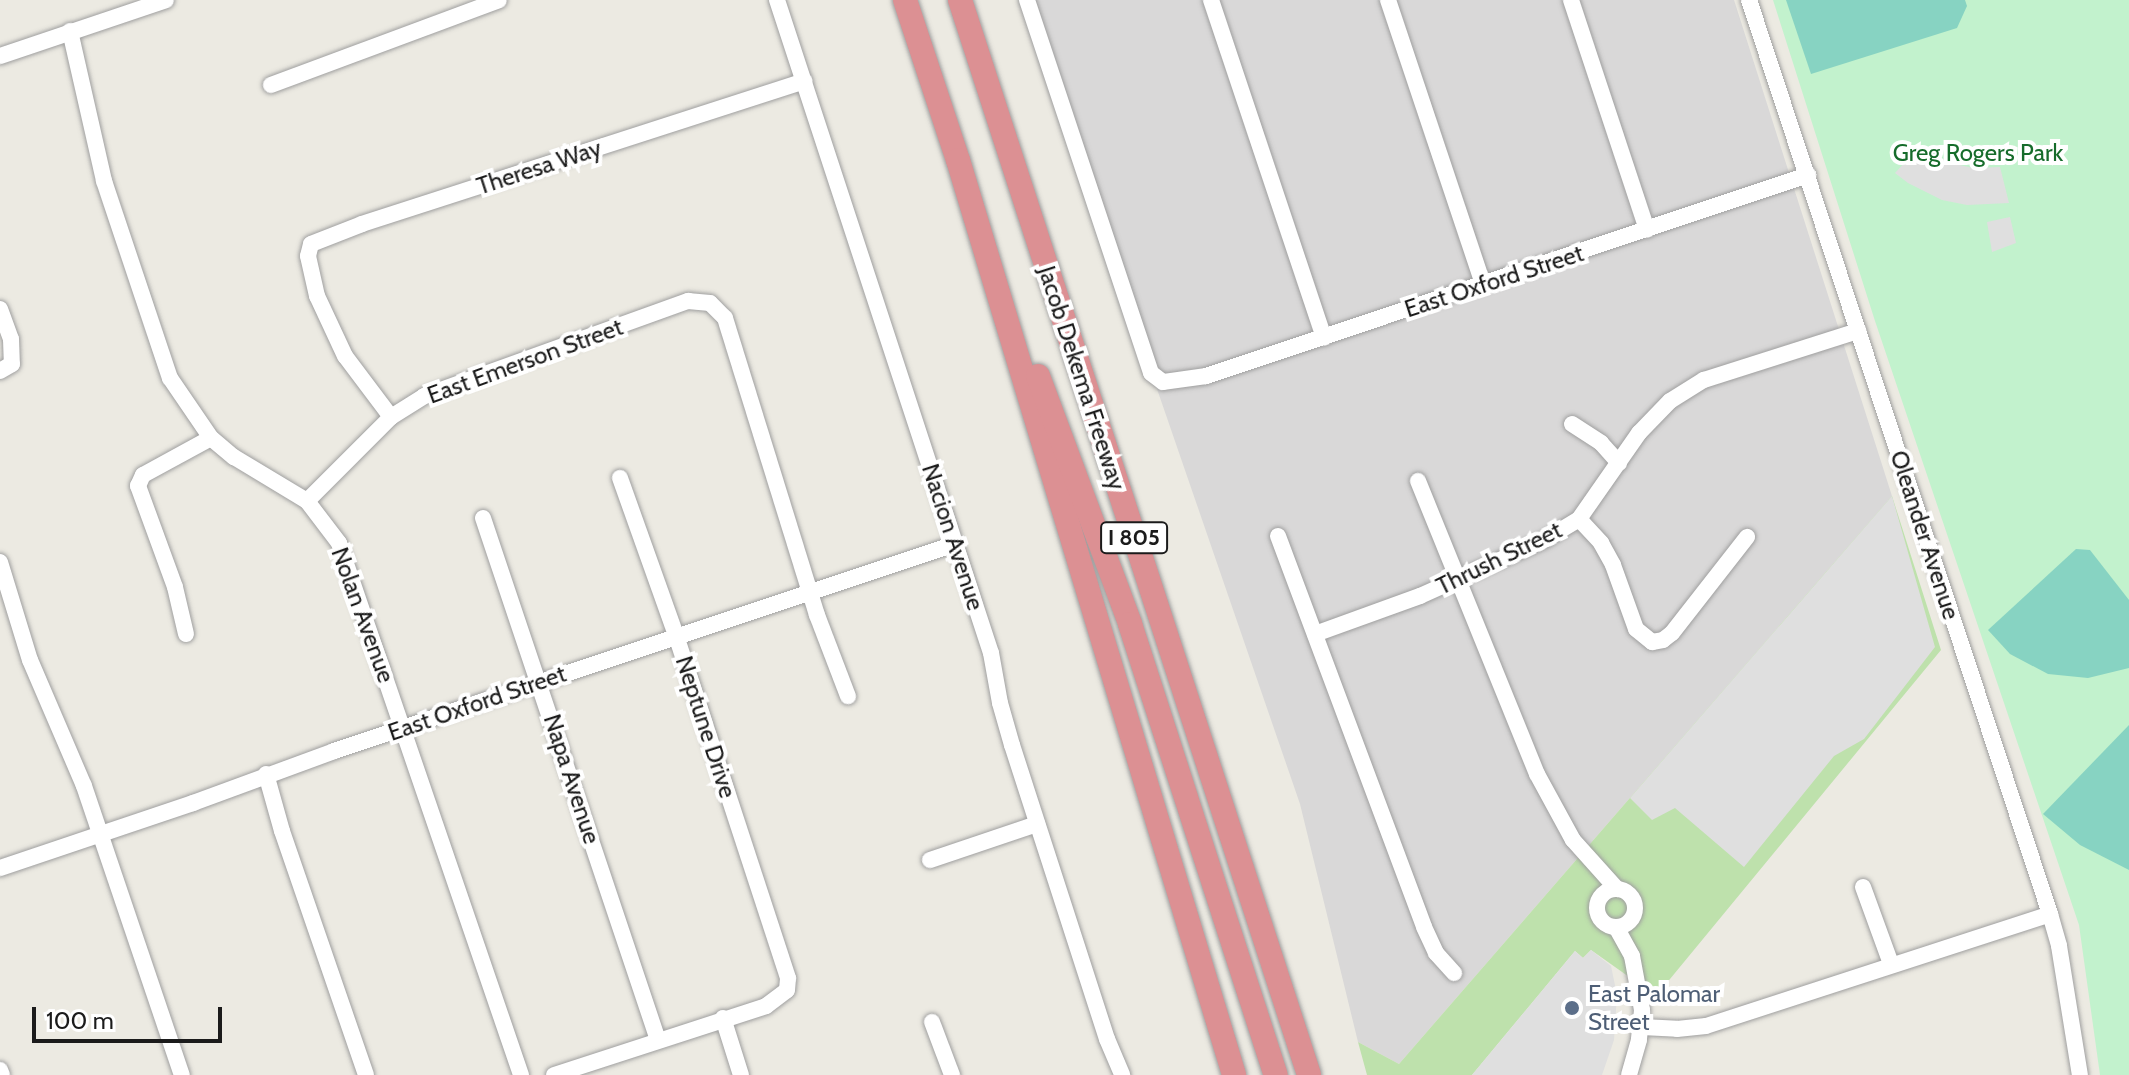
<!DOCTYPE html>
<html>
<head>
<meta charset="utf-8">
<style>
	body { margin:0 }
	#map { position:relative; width:2129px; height:1075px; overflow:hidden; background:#eceae2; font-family:Cabin,sans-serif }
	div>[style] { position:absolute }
	.residential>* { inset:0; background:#d9d8d8 }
	.grass>* { inset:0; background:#bee1ac }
	.park>* { inset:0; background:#c2f2cd }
	.pitch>* { inset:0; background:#87d3c2 }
	.parking>* { inset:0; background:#dfdfdf }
	.roads { filter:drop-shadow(0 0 2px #9f9f9f) drop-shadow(0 0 2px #9f9f9f) }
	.minor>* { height:16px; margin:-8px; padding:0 8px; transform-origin:8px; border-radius:8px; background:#fff }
	.minor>.ring { margin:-8px; padding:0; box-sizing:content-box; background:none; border:16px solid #fff; border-radius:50% }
	.highway>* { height:24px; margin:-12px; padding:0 12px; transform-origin:12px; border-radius:12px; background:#dc9093 }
	.dots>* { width:22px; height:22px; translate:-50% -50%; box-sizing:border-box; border:4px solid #fff; border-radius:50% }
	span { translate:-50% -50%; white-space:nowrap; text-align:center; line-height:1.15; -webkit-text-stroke:8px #fff; paint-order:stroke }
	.shield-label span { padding:2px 6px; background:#fff; border:2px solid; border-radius:6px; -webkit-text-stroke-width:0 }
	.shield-label { font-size:22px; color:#1b1b1b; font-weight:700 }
	.park-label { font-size:24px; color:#166c2b }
	.street-label { font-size:24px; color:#1b1b1b }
	.service-label { font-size:24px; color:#4e5e75 }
	.left { translate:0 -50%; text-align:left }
	.scale { position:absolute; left:32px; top:1007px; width:190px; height:36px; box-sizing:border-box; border:4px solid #1b1b1b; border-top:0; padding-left:10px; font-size:24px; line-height:28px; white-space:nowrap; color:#1b1b1b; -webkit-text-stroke:6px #fff; paint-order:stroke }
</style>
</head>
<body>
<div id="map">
	<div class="residential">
		<i style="clip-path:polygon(1023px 0,1734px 0,1892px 496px,1399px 1064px,1358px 1042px,1300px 804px)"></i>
	</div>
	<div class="grass">
		<i style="clip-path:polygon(1892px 496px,1941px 650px,1656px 996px,1591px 950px,1583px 958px,1575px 951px,1472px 1075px,1367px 1075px,1358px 1042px,1399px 1064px)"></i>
	</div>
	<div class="park">
		<i style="clip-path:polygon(1773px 0,2129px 0,2129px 1075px,2100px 1075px,2079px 925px,1875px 321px)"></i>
	</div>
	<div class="pitch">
		<i style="clip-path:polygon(1786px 0,1965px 0,1967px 6px,1957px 28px,1811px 74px)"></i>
		<i style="clip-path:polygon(2076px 549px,2090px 550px,2129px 600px,2129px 668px,2088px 678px,2048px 674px,2010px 654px,1988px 630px)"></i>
		<i style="clip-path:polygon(2129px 725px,2129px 870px,2080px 845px,2043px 814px)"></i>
	</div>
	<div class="parking">
		<i style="clip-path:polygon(1919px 147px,1951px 163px,1973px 168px,2000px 167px,2009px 203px,1967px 205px,1942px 200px,1908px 183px,1895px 173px)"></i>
		<i style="clip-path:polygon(2010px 217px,2016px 243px,1992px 252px,1987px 222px)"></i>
		<i style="clip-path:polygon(1892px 496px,1935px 647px,1864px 739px,1834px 756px,1744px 867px,1675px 808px,1652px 820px,1630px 798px)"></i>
		<i style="clip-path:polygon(1591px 950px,1611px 966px,1617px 995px,1614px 1040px,1602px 1075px,1472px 1075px,1575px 951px,1583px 958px)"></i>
	</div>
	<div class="roads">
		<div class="minor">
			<i style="left:777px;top:0;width:687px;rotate:71.86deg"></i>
			<i style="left:991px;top:653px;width:51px;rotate:79.8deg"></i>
			<i style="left:1000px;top:703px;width:44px;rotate:74.1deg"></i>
			<i style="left:1012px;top:745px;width:309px;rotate:72.1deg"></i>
			<i style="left:1107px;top:1039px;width:39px;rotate:67deg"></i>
			<i style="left:1027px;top:0;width:393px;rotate:71.6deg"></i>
			<i style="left:1151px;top:373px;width:15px;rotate:37deg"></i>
			<i style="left:1163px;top:382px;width:43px;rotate:-7.9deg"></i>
			<i style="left:1206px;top:376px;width:635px;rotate:-18.46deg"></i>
			<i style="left:1211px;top:0;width:356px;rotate:71.5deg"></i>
			<i style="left:1388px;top:0;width:299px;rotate:71.5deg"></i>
			<i style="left:1571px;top:0;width:242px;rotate:71.7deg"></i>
			<i style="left:1749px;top:0;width:962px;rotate:71.77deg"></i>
			<i style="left:2050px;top:914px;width:33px;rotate:74deg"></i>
			<i style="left:2059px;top:946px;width:131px;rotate:80.8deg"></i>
			<i style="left:70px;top:31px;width:154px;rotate:77.2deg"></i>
			<i style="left:104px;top:181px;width:208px;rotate:71.5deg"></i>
			<i style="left:170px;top:378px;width:73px;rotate:55.7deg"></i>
			<i style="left:211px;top:438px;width:30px;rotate:40deg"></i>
			<i style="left:234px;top:457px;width:85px;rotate:31.1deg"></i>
			<i style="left:307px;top:501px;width:53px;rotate:52.7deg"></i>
			<i style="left:339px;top:543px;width:562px;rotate:71.11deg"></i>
			<i style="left:0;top:56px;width:175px;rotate:-18.6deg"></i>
			<i style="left:271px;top:85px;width:243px;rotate:-20.4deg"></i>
			<i style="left:0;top:309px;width:32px;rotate:70deg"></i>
			<i style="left:11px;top:339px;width:25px;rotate:88deg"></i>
			<i style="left:12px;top:364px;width:14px;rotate:150deg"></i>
			<i style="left:391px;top:417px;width:76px;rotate:-127deg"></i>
			<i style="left:345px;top:356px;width:66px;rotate:-115deg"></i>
			<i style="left:317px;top:296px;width:41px;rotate:-102.7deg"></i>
			<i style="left:308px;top:256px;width:12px;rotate:-76deg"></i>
			<i style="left:311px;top:244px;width:55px;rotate:-21.4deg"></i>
			<i style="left:362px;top:224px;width:465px;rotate:-17.9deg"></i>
			<i style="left:1572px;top:424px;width:35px;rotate:33deg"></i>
			<i style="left:1601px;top:443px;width:27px;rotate:48deg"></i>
			<i style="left:1418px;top:481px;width:316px;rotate:67.9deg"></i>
			<i style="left:1537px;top:774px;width:75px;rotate:61.4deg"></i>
			<i style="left:1573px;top:840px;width:66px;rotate:48.1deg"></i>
			<i style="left:307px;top:501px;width:119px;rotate:-45deg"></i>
			<i style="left:391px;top:417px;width:39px;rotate:-32deg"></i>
			<i style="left:424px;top:396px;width:281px;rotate:-19.8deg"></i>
			<i style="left:688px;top:301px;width:22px;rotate:5deg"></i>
			<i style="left:710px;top:303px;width:21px;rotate:45deg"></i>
			<i style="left:725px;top:318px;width:311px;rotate:72.8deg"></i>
			<i style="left:817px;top:615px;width:87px;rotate:69.1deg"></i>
			<i style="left:483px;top:518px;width:551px;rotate:71.47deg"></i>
			<i style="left:1579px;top:519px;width:33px;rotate:47deg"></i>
			<i style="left:1601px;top:543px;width:25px;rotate:61deg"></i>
			<i style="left:1613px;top:565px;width:68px;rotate:70.2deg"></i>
			<i style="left:1636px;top:629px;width:21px;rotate:39deg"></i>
			<i style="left:1652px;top:642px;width:11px;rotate:-10deg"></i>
			<i style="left:1663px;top:640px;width:11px;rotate:-38deg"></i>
			<i style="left:1672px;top:633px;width:122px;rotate:-52deg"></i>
			<i style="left:1278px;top:536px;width:417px;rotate:69.5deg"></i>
			<i style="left:1424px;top:927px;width:29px;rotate:65deg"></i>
			<i style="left:1436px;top:953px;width:27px;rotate:48deg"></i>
			<i style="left:0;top:562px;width:102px;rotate:73deg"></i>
			<i style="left:30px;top:660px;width:137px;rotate:66.8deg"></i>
			<i style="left:84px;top:786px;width:305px;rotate:71.3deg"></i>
			<i style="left:186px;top:634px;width:48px;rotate:-103.2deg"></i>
			<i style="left:175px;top:587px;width:108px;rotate:-110.1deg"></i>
			<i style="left:138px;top:486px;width:12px;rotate:-66deg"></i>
			<i style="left:143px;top:475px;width:77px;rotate:-28.6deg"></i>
			<i style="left:1315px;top:634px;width:112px;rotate:-19.9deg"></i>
			<i style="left:1420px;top:596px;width:138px;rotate:-24.3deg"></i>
			<i style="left:1546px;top:539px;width:39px;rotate:-31deg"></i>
			<i style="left:1579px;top:519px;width:105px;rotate:-55.1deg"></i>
			<i style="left:1639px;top:433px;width:45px;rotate:-45.9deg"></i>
			<i style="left:1670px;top:401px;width:40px;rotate:-32deg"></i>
			<i style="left:1704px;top:380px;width:162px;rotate:-17.7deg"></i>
			<i style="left:266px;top:774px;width:59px;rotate:74.3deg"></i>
			<i style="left:282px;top:831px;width:258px;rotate:71deg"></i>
			<i style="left:930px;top:860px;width:113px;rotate:-18.6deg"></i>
			<i style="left:0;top:868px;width:204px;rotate:-18.6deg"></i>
			<i style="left:193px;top:803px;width:150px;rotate:-20.2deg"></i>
			<i style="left:334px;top:751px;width:655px;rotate:-18.43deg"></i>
			<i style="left:1863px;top:887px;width:82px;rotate:70deg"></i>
			<i class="ring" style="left:1597px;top:889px;width:22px;height:22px"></i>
			<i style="left:1616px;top:927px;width:33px;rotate:61deg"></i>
			<i style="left:1632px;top:956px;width:55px;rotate:79.5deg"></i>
			<i style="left:1642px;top:1010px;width:30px;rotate:96deg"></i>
			<i style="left:1639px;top:1040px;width:36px;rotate:106deg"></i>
			<i style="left:723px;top:1018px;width:60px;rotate:72.5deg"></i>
			<i style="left:932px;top:1022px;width:57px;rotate:69.3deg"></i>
			<i style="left:1642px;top:1027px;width:35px;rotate:3deg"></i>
			<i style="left:1677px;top:1029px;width:29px;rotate:-6deg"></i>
			<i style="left:1706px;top:1026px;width:362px;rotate:-18deg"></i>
			<i style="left:0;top:1070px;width:5px;rotate:68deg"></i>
			<i style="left:554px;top:1075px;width:223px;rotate:-18deg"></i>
			<i style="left:766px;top:1006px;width:26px;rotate:-37deg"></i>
			<i style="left:787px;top:990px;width:12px;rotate:-85deg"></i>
			<i style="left:788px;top:978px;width:358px;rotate:-108.1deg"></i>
			<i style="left:677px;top:638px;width:170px;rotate:-109.6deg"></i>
		</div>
		<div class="highway">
			<i style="left:905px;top:0;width:169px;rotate:71.7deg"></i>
			<i style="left:958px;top:160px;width:956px;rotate:73.21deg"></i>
			<i style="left:960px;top:0;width:1130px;rotate:72.01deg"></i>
			<i style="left:1038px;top:376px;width:265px;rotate:69.6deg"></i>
			<i style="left:1130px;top:624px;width:474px;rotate:72.1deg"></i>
		</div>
	</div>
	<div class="dots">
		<i style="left:1572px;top:1008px;background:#5c6f8a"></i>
	</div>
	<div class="shield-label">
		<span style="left:1134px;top:538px">I 805</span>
	</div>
	<div class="park-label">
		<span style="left:1978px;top:153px">Greg Rogers Park</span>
	</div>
	<div class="street-label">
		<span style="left:539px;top:167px;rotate:-18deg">Theresa Way</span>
		<span style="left:1494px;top:281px;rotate:-18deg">East Oxford Street</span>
		<span style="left:525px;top:361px;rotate:-20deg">East Emerson Street</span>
		<span style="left:1082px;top:378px;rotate:72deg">Jacob Dekema Freeway</span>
		<span style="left:1925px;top:535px;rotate:72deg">Oleander Avenue</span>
		<span style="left:953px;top:537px;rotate:72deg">Nacion Avenue</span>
		<span style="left:1499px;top:558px;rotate:-26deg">Thrush Street</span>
		<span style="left:363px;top:615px;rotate:70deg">Nolan Avenue</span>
		<span style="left:477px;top:703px;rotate:-19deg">East Oxford Street</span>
		<span style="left:706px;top:727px;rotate:72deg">Neptune Drive</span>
		<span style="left:572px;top:779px;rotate:72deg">Napa Avenue</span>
	</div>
	<div class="service-label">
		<span class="left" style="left:1588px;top:1008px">East Palomar<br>Street</span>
	</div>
	<div class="scale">100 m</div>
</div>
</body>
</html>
